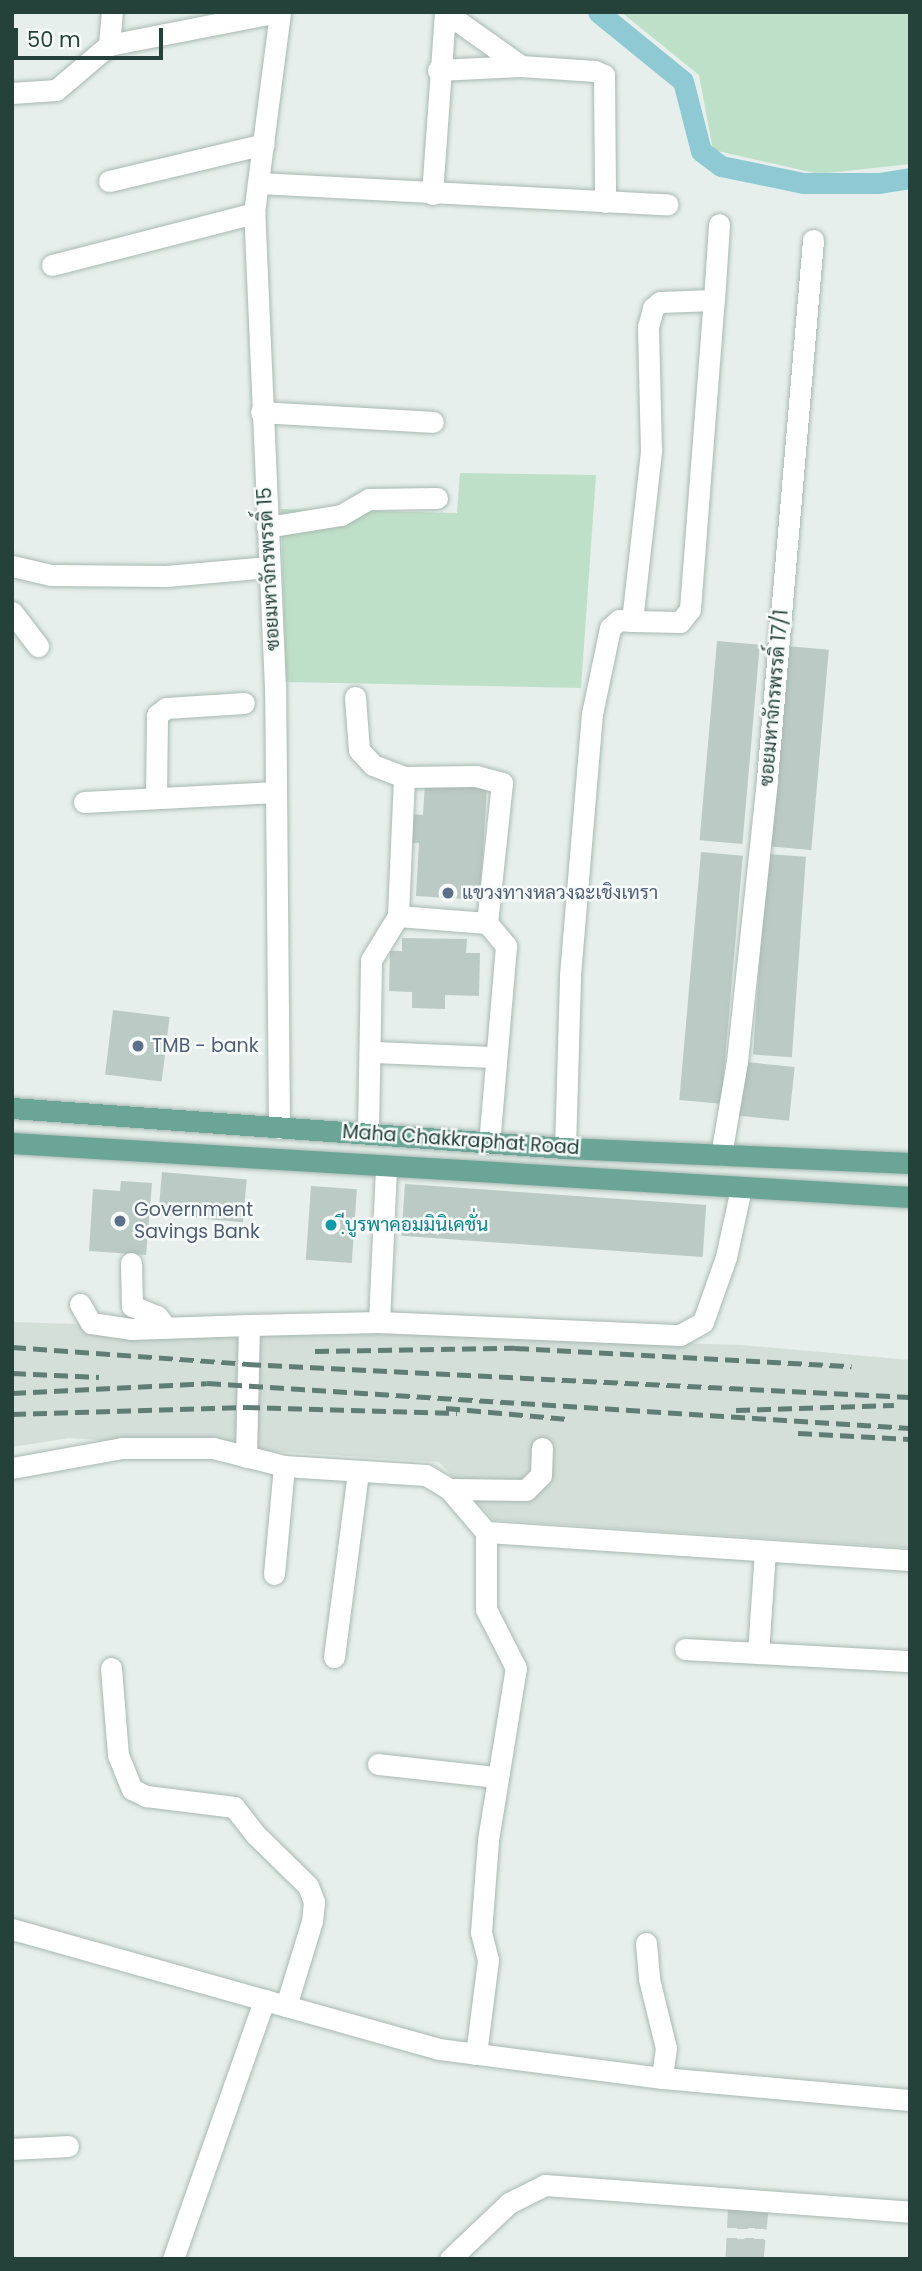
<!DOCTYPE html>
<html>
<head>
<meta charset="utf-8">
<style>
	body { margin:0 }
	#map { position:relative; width:922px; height:2271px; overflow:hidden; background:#e6efeb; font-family:Poppins,Sarabun,sans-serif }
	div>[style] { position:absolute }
	.built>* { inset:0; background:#d4dfda }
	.green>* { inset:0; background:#bfe0c8 }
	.canal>* { height:21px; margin:-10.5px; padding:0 10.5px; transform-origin:10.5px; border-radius:10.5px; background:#8ec9d4 }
	.building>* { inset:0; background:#bbcac4; transform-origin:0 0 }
	.minor-tunnel>* { height:21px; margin-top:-10.5px; transform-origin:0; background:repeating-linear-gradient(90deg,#bfccc8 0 21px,transparent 0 31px) }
	.roads { filter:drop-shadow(0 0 2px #a8b8b2) drop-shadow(0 0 2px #a8b8b2) }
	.minor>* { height:21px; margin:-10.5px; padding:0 10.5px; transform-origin:10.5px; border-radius:10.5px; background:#fff }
	.major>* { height:21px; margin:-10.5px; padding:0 10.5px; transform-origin:10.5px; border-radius:10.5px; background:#6aa596 }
	.rail>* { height:5px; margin-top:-2.5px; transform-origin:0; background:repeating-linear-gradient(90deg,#5f7d75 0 14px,transparent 0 21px) }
	.dots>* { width:19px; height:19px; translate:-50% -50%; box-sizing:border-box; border:4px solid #f7fbf9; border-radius:50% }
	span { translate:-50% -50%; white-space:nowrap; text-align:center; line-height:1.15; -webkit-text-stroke:5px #f7fbf9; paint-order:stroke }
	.street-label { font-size:19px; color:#24423a }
	.service-label { font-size:19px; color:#4e5e75 }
	.left { translate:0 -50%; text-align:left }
	.culture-label { font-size:19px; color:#0d838f }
	.frame { position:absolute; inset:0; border:14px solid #24423a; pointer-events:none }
	.scale { position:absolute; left:14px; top:28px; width:149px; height:32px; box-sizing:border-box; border:4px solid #24423a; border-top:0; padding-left:9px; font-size:21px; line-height:24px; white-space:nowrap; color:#24423a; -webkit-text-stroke:5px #f7fbf9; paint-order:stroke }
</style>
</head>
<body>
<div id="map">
	<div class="built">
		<i style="clip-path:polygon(12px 1322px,741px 1345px,910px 1360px,910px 1548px,494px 1520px,439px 1462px,69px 1438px,12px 1447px)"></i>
	</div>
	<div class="green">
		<i style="clip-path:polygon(621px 12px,910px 12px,910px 164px,819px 174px,713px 150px,699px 75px)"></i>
		<i style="clip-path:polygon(460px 473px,596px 475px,581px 688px,286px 682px,281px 509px,457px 513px)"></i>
	</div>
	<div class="canal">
		<i style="left:598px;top:12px;width:109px;rotate:39.1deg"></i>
		<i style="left:683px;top:81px;width:72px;rotate:75.6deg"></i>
		<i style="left:701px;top:151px;width:25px;rotate:37deg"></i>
		<i style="left:721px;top:166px;width:84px;rotate:11.7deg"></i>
		<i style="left:803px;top:183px;width:76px"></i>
		<i style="left:879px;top:183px;width:31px;rotate:-9deg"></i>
	</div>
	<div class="building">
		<i style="left:717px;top:641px;width:43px;height:200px;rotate:5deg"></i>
		<i style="left:786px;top:646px;width:43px;height:201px;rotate:5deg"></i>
		<i style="clip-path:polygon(425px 783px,487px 787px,480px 900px,416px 896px,419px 843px,409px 843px,411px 814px,423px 815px)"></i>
		<i style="left:701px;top:852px;width:42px;height:249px;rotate:5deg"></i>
		<i style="left:767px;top:854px;width:39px;height:201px;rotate:4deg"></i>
		<i style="clip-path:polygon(402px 938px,467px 939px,466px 953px,480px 953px,479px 996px,445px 995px,445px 1009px,412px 1008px,412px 992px,389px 991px,390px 951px,402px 951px)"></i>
		<i style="left:113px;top:1010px;width:57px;height:65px;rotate:7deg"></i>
		<i style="left:737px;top:1061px;width:58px;height:54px;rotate:6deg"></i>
		<i style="left:162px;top:1172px;width:85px;height:43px;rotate:5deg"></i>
		<i style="clip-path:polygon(121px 1181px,152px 1183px,146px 1255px,89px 1251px,93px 1189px,120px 1191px)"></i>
		<i style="left:405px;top:1184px;width:302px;height:52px;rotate:4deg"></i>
		<i style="left:311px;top:1186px;width:46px;height:74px;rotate:4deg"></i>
	</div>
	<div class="minor-tunnel">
		<i style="left:736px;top:2259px;width:61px;rotate:-87.2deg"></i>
		<i style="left:753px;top:2259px;width:60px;rotate:-84.3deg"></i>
	</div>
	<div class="roads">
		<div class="minor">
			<i style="left:109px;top:45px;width:33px;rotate:-85deg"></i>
			<i style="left:438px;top:70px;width:83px;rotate:-2.8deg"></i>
			<i style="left:12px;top:93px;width:44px;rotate:-3.9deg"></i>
			<i style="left:56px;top:90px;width:70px;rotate:-40.3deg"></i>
			<i style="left:109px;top:45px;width:171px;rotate:-11.1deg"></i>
			<i style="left:109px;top:181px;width:159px;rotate:-13.4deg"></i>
			<i style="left:260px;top:183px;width:408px;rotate:3deg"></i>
			<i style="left:432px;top:194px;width:182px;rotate:-85.9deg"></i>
			<i style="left:445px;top:12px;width:93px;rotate:35.4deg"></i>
			<i style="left:521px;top:66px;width:74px;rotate:3.9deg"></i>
			<i style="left:595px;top:71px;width:10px;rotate:24deg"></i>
			<i style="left:604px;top:75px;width:127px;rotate:89.5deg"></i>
			<i style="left:52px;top:265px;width:209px;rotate:-14.4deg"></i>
			<i style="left:261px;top:412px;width:172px;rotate:3.3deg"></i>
			<i style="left:267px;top:527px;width:75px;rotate:-9.2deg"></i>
			<i style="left:341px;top:515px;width:32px;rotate:-30deg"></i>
			<i style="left:369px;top:499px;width:68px;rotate:-0.8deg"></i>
			<i style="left:12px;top:566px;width:40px;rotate:13deg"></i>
			<i style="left:51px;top:575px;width:115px;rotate:0.5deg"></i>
			<i style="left:166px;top:576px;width:103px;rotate:-5deg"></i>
			<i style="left:12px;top:612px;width:43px;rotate:52.6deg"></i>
			<i style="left:632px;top:621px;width:48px;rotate:1.2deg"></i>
			<i style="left:680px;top:622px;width:16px;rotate:-52deg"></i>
			<i style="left:690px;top:609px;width:310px;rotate:-85.6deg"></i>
			<i style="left:355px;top:697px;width:53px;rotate:85.7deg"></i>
			<i style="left:359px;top:750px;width:21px;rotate:47deg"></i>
			<i style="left:373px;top:765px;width:33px;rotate:21deg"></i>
			<i style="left:404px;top:777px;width:72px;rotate:-0.8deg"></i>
			<i style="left:476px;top:776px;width:27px;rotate:15deg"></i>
			<i style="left:502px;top:783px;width:141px;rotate:96.1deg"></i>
			<i style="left:404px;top:777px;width:139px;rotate:92.5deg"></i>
			<i style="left:398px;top:916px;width:89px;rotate:4.5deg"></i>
			<i style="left:487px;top:923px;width:30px;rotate:50deg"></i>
			<i style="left:506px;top:946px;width:198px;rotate:94.9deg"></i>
			<i style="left:156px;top:798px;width:83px;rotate:-89.3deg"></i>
			<i style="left:157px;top:715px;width:11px;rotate:-38deg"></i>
			<i style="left:166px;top:708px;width:78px;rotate:-3.7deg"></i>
			<i style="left:84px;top:802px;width:192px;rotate:-3deg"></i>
			<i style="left:373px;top:1052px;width:121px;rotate:2.4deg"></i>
			<i style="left:279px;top:1128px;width:440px;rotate:-90.5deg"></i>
			<i style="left:275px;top:688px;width:475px;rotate:-92.5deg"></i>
			<i style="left:254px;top:213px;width:203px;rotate:-82.6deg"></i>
			<i style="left:368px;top:1134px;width:174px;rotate:-89deg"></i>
			<i style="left:371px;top:960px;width:52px;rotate:-58.5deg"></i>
			<i style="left:565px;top:1148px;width:173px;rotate:-88.3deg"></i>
			<i style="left:570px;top:975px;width:262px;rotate:-85.2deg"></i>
			<i style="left:592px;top:714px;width:88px;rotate:-78.2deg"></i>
			<i style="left:610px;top:628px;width:12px;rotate:-42deg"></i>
			<i style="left:619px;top:620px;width:13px;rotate:4deg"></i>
			<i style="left:632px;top:621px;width:171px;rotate:-83.6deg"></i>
			<i style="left:651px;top:451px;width:124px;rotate:-91.4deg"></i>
			<i style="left:648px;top:327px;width:20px;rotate:-75deg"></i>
			<i style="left:653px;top:308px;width:9px;rotate:-41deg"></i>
			<i style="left:660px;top:302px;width:54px;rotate:-2.1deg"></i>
			<i style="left:714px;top:300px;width:76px;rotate:-86.2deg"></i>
			<i style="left:721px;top:1155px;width:95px;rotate:-80.3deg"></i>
			<i style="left:737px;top:1061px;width:284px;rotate:-83.9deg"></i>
			<i style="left:767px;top:779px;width:541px;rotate:-85.12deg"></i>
			<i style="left:131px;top:1263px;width:43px;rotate:88.7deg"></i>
			<i style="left:132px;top:1306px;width:27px;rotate:22deg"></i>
			<i style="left:157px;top:1316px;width:14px;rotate:51deg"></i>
			<i style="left:80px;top:1304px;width:22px;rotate:60deg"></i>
			<i style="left:91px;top:1323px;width:40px;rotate:8.5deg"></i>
			<i style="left:131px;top:1329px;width:118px;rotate:-1.9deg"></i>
			<i style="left:379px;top:1322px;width:301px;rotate:2.5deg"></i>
			<i style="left:680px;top:1335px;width:26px;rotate:-29deg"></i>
			<i style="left:703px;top:1322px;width:69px;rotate:-70.5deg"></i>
			<i style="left:726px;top:1257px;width:71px;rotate:-77.7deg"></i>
			<i style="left:246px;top:1457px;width:132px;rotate:-88.7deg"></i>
			<i style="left:249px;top:1325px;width:130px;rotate:-1.3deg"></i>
			<i style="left:379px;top:1322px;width:156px;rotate:-87.4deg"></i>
			<i style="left:12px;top:1468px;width:112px;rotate:-10.3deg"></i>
			<i style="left:122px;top:1448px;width:91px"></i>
			<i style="left:213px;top:1448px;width:73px;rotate:14.2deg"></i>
			<i style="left:284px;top:1466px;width:142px;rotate:3.6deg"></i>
			<i style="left:426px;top:1475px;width:27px;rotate:31deg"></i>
			<i style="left:449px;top:1489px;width:57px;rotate:49.3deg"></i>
			<i style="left:486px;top:1532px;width:425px;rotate:3.8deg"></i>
			<i style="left:449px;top:1489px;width:77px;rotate:0.7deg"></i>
			<i style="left:526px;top:1490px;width:21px;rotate:-45deg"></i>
			<i style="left:541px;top:1475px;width:27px;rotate:-88deg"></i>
			<i style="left:274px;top:1574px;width:108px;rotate:-84.7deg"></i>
			<i style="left:685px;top:1649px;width:225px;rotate:3.1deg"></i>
			<i style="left:758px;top:1653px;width:102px;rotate:-86.1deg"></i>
			<i style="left:334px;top:1657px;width:187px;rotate:-82.6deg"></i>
			<i style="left:111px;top:1668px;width:87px;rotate:85.4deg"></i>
			<i style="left:118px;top:1755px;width:37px;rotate:68deg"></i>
			<i style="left:132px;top:1789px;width:16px;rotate:27deg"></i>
			<i style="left:146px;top:1796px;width:89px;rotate:7.1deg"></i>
			<i style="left:234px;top:1807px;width:36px;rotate:52deg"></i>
			<i style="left:256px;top:1835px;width:73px;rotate:44.4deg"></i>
			<i style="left:308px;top:1886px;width:17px;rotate:69deg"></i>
			<i style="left:314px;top:1902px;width:19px;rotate:96deg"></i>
			<i style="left:312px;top:1921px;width:89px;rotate:107deg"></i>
			<i style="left:378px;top:1764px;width:118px;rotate:6.3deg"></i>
			<i style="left:12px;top:1929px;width:444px;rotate:15.7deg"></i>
			<i style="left:439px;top:2049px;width:225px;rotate:7.4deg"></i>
			<i style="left:662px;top:2078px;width:249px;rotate:5.1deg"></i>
			<i style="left:646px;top:1943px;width:36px;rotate:85deg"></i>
			<i style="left:649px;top:1979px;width:71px;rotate:76.2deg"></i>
			<i style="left:666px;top:2048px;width:30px;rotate:98deg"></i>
			<i style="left:476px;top:2054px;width:95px;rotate:-82.7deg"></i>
			<i style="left:488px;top:1960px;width:29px;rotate:-104deg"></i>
			<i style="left:481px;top:1932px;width:92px;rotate:-85.6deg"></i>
			<i style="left:488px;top:1840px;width:174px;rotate:-80.8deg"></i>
			<i style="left:516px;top:1668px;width:66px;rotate:-117deg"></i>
			<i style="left:486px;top:1609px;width:77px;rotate:-90deg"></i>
			<i style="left:12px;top:2149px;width:56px;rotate:-3.1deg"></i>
			<i style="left:173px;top:2259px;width:275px;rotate:-70.6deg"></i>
			<i style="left:450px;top:2259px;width:81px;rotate:-43.5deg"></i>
			<i style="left:509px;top:2203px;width:40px;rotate:-26.6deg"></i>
			<i style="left:545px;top:2185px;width:366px;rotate:4.2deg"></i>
		</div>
		<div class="major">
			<i style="left:12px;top:1108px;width:554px;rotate:4.14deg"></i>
			<i style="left:565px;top:1148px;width:345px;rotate:2.5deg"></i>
			<i style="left:12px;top:1143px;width:900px;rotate:3.44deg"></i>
		</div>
	</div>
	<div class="rail">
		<i style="left:12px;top:1347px;width:236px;rotate:4.1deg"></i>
		<i style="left:247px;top:1364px;width:664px;rotate:2.85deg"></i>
		<i style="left:315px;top:1351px;width:200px;rotate:-0.9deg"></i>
		<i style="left:515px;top:1348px;width:337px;rotate:3.1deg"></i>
		<i style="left:12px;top:1373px;width:87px;rotate:2.6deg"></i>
		<i style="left:12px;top:1393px;width:195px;rotate:-2.9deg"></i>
		<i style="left:207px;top:1383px;width:704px;rotate:3.66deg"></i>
		<i style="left:446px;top:1408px;width:122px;rotate:5.2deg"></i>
		<i style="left:736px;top:1410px;width:158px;rotate:-1.8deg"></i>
		<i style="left:12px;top:1414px;width:234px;rotate:-1.7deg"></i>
		<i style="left:246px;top:1407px;width:211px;rotate:1.6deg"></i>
		<i style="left:798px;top:1433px;width:112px;rotate:3.1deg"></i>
	</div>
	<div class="dots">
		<i style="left:448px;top:893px;background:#5c6f8a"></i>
		<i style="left:138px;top:1046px;background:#5c6f8a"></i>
		<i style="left:120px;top:1221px;background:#5c6f8a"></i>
		<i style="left:331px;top:1225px;background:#0f9aa8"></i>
	</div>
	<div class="street-label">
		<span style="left:269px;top:569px;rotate:-93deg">ซอยมหาจักรพรรดิ์ 15</span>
		<span style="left:774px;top:698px;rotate:-85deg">ซอยมหาจักรพรรดิ์ 17/1</span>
		<span style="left:461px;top:1140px;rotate:4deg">Maha Chakkraphat Road</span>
	</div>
	<div class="service-label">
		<span class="left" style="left:462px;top:893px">แขวงทางหลวงฉะเชิงเทรา</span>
		<span class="left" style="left:152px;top:1046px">TMB - bank</span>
		<span class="left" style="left:134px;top:1221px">Government<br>Savings Bank</span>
	</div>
	<div class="culture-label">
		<span class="left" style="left:345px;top:1225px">ฺีบูรพาคอมมินิเคชั่น</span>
	</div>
	<div class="frame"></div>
	<div class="scale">50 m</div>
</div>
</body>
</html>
